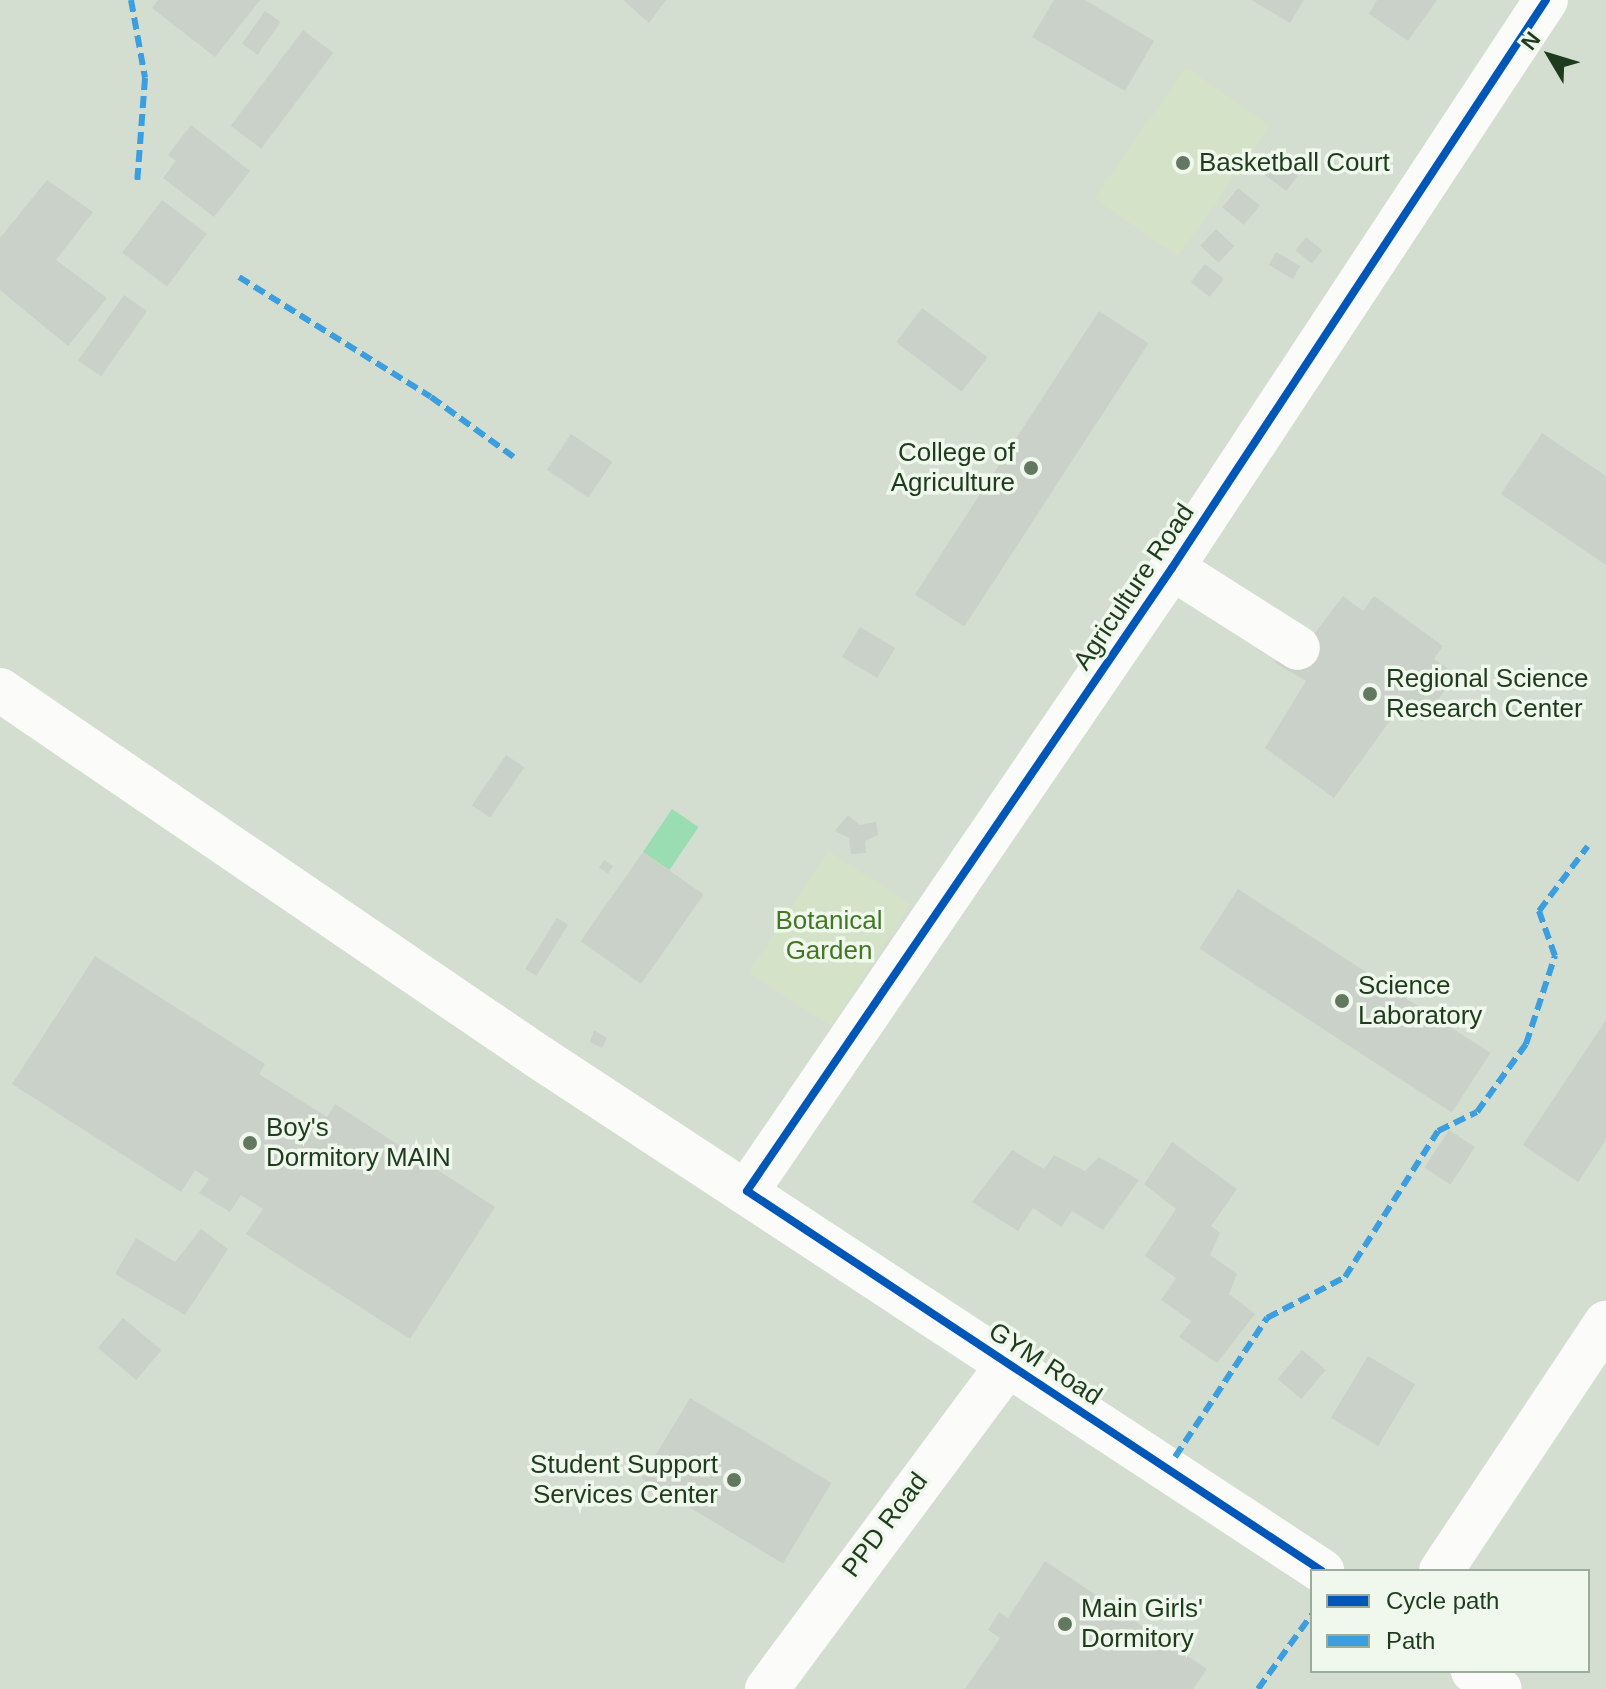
<!DOCTYPE html>
<html>
<head>
<meta charset="utf-8">
<style>
	body { margin:0 }
	#map { position:relative; width:1606px; height:1689px; overflow:hidden; background:#e2e8e0; font-family:Arial,sans-serif }
	div>[style] { position:absolute }
	.built>* { inset:0; background:#d3ded0 }
	.green>* { inset:0; background:#d4e3c7; transform-origin:0 0 }
	.water>* { inset:0; background:#9bddb3; transform-origin:0 0 }
	.building>* { inset:0; background:#cad1c8; transform-origin:0 0 }
	.minor>* { height:44px; margin:-22px; padding:0 22px; transform-origin:22px; border-radius:22px; background:#fbfcfa }
	.quiet>* { height:6px; margin-top:-3px; transform-origin:0; background:repeating-linear-gradient(90deg,#3c9edf 0 12px,transparent 0 18px) }
	.cycleway>* { height:8px; margin:-4px; padding:0 4px; transform-origin:4px; border-radius:4px; background:#0057b8 }
	.dots>* { width:22px; height:22px; translate:-50% -50%; box-sizing:border-box; border:4px solid #f0f7ed; border-radius:50% }
	span { translate:-50% -50%; white-space:nowrap; text-align:center; line-height:1.15; -webkit-text-stroke:7px #f0f7ed; paint-order:stroke }
	.poi-label { font-size:26px; color:#1e3c1d }
	.left { translate:0 -50%; text-align:left }
	.right { translate:-100% -50%; text-align:right }
	.street-label { font-size:26px; color:#1e3c1d }
	.park-label { font-size:26px; color:#437723 }
	.legend { position:absolute; left:1310px; top:1569px; width:280px; height:104px; box-sizing:border-box; background:#f0f7ed; border:2px solid #9cac9a; margin:0; padding:10px 14px; list-style:none; font-size:24px; color:#1e3c1d }
	.legend li { display:flex; align-items:center; gap:16px; height:40px }
	.legend b { width:40px; border:2px solid #9cac9a }
	.north { position:absolute; left:1510px; top:16px; width:80px; height:80px; -webkit-text-stroke:6px #f0f7ed; paint-order:stroke; rotate:308deg; font-size:22px; font-weight:700; line-height:32px; text-align:center; color:#1e3c1d }
	.north::after { content:''; display:block; margin:auto; width:28px; height:36px; background:#1e3c1d; clip-path:polygon(50% 0,100% 100%,50% 72%,0 100%) }
</style>
</head>
<body>
<div id="map">
	<div class="built">
		<i style="clip-path:polygon(evenodd,0 0,1606px 0,1606px 1689px,0 1689px,0 0,1312px 1571px,1588px 1571px,1588px 1671px,1312px 1671px,1312px 1571px)"></i>
	</div>
	<div class="green">
		<i style="left:1186px;top:67px;width:102px;height:160px;rotate:35deg"></i>
		<i style="left:828px;top:851px;width:98px;height:145px;rotate:33deg"></i>
	</div>
	<div class="water">
		<i style="left:672px;top:809px;width:32px;height:52px;rotate:34deg"></i>
	</div>
	<div class="building">
		<i style="clip-path:polygon(158px 0,260px 0,215px 57px,152px 8px)"></i>
		<i style="clip-path:polygon(623px 0,666px 0,649px 23px)"></i>
		<i style="clip-path:polygon(1054px 0,1085px 0,1154px 41px,1125px 91px,1032px 37px)"></i>
		<i style="clip-path:polygon(1251px 0,1304px 0,1290px 23px)"></i>
		<i style="clip-path:polygon(1377px 0,1437px 0,1408px 41px,1369px 14px)"></i>
		<i style="left:265px;top:11px;width:19px;height:40px;rotate:35deg"></i>
		<i style="left:303px;top:30px;width:38px;height:120px;rotate:37deg"></i>
		<i style="clip-path:polygon(191px 125px,250px 171px,214px 217px,163px 178px,176px 161px,168px 155px)"></i>
		<i style="left:1280px;top:154px;width:27px;height:26px;rotate:36deg"></i>
		<i style="clip-path:polygon(47px 180px,93px 212px,56px 260px,107px 298px,68px 346px,0 290px,0 238px)"></i>
		<i style="left:1238px;top:188px;width:28px;height:25px;rotate:39deg"></i>
		<i style="left:162px;top:200px;width:56px;height:66px;rotate:37deg"></i>
		<i style="left:1216px;top:229px;width:25px;height:23px;rotate:43deg"></i>
		<i style="left:1306px;top:237px;width:21px;height:17px;rotate:39deg"></i>
		<i style="left:1276px;top:252px;width:28px;height:15px;rotate:30deg"></i>
		<i style="left:1205px;top:264px;width:24px;height:23px;rotate:38deg"></i>
		<i style="left:124px;top:295px;width:28px;height:80px;rotate:35deg"></i>
		<i style="left:922px;top:308px;width:82px;height:43px;rotate:37deg"></i>
		<i style="left:1099px;top:311px;width:59px;height:338px;rotate:33deg"></i>
		<i style="clip-path:polygon(1542px 433px,1606px 476px,1606px 565px,1501px 494px)"></i>
		<i style="left:571px;top:434px;width:50px;height:43px;rotate:34deg"></i>
		<i style="clip-path:polygon(1343px 596px,1363px 611px,1374px 596px,1443px 646px,1434px 659px,1456px 674px,1423px 722px,1400px 707px,1334px 798px,1265px 748px,1306px 681px,1274px 662px,1308px 642px)"></i>
		<i style="left:860px;top:627px;width:41px;height:35px;rotate:31deg"></i>
		<i style="left:506px;top:755px;width:22px;height:61px;rotate:34deg"></i>
		<i style="clip-path:polygon(848px 815px,860px 825px,876px 822px,878px 835px,865px 841px,866px 853px,851px 854px,849px 838px,835px 831px)"></i>
		<i style="left:643px;top:852px;width:74px;height:109px;rotate:35deg"></i>
		<i style="left:604px;top:860px;width:11px;height:9px;rotate:34deg"></i>
		<i style="left:1238px;top:889px;width:301px;height:71px;rotate:33deg"></i>
		<i style="left:557px;top:918px;width:13px;height:60px;rotate:32deg"></i>
		<i style="clip-path:polygon(95px 956px,265px 1064px,259px 1074px,327px 1117px,335px 1104px,495px 1207px,410px 1339px,246px 1234px,263px 1209px,241px 1195px,230px 1212px,199px 1193px,209px 1179px,195px 1170px,181px 1192px,12px 1084px)"></i>
		<i style="clip-path:polygon(1606px 1020px,1606px 1140px,1578px 1182px,1523px 1145px)"></i>
		<i style="clip-path:polygon(594px 1030px,607px 1038px,602px 1048px,590px 1042px)"></i>
		<i style="left:1449px;top:1130px;width:31px;height:45px;rotate:33deg"></i>
		<i style="clip-path:polygon(1172px 1142px,1237px 1189px,1211px 1226px,1220px 1233px,1210px 1255px,1237px 1274px,1229px 1294px,1255px 1314px,1217px 1363px,1179px 1337px,1191px 1321px,1161px 1300px,1176px 1278px,1145px 1256px,1176px 1209px,1144px 1184px)"></i>
		<i style="clip-path:polygon(1012px 1150px,1044px 1169px,1054px 1155px,1085px 1171px,1099px 1157px,1139px 1180px,1103px 1230px,1072px 1211px,1061px 1227px,1033px 1208px,1018px 1231px,972px 1202px)"></i>
		<i style="clip-path:polygon(201px 1229px,228px 1249px,185px 1315px,115px 1274px,136px 1238px,175px 1262px)"></i>
		<i style="left:123px;top:1318px;width:50px;height:39px;rotate:40deg"></i>
		<i style="left:1302px;top:1350px;width:31px;height:38px;rotate:40deg"></i>
		<i style="left:1368px;top:1356px;width:55px;height:72px;rotate:31deg"></i>
		<i style="left:690px;top:1398px;width:165px;height:94px;rotate:31deg"></i>
		<i style="clip-path:polygon(1045px 1561px,1207px 1669px,1193px 1689px,965px 1689px,1000px 1638px,988px 1630px,999px 1612px,1008px 1618px)"></i>
	</div>
	<div class="minor">
		<i style="left:1172px;top:568px;width:149px;rotate:32.4deg"></i>
		<i style="left:0;top:690px;width:652px;rotate:34.25deg"></i>
		<i style="left:539px;top:1057px;width:937px;rotate:33.28deg"></i>
		<i style="left:747px;top:1191px;width:754px;rotate:-55.7deg"></i>
		<i style="left:1172px;top:568px;width:680px;rotate:-56.64deg"></i>
		<i style="left:1441px;top:1571px;width:298px;rotate:-56.4deg"></i>
		<i style="left:1473px;top:1671px;width:32px;rotate:34deg"></i>
		<i style="left:767px;top:1689px;width:405px;rotate:-53.4deg"></i>
	</div>
	<div class="quiet">
		<i style="left:131px;top:0;width:79px;rotate:79.8deg"></i>
		<i style="left:145px;top:78px;width:106px;rotate:94.3deg"></i>
		<i style="left:239px;top:277px;width:226px;rotate:32deg"></i>
		<i style="left:431px;top:397px;width:102px;rotate:35.9deg"></i>
		<i style="left:1175px;top:1457px;width:167px;rotate:-56.5deg"></i>
		<i style="left:1267px;top:1318px;width:88px;rotate:-27.7deg"></i>
		<i style="left:1345px;top:1277px;width:173px;rotate:-57.5deg"></i>
		<i style="left:1438px;top:1131px;width:43px;rotate:-26deg"></i>
		<i style="left:1477px;top:1112px;width:84px;rotate:-54.2deg"></i>
		<i style="left:1526px;top:1044px;width:93px;rotate:-71.8deg"></i>
		<i style="left:1555px;top:956px;width:48px;rotate:-109.6deg"></i>
		<i style="left:1539px;top:911px;width:81px;rotate:-53deg"></i>
		<i style="left:1258px;top:1689px;width:92px;rotate:-54.2deg"></i>
	</div>
	<div class="cycleway">
		<i style="left:1322px;top:1571px;width:689px;rotate:-146.54deg"></i>
		<i style="left:747px;top:1191px;width:754px;rotate:-55.7deg"></i>
		<i style="left:1172px;top:568px;width:680px;rotate:-56.64deg"></i>
	</div>
	<div class="dots">
		<i style="left:1183px;top:163px;background:#637861"></i>
		<i style="left:1031px;top:468px;background:#637861"></i>
		<i style="left:1370px;top:694px;background:#637861"></i>
		<i style="left:1342px;top:1001px;background:#637861"></i>
		<i style="left:250px;top:1143px;background:#637861"></i>
		<i style="left:734px;top:1480px;background:#637861"></i>
		<i style="left:1065px;top:1624px;background:#637861"></i>
	</div>
	<div class="poi-label">
		<span class="left" style="left:1199px;top:163px">Basketball Court</span>
		<span class="right" style="left:1015px;top:468px">College of<br>Agriculture</span>
		<span class="left" style="left:1386px;top:694px">Regional Science<br>Research Center</span>
		<span class="left" style="left:1358px;top:1001px">Science<br>Laboratory</span>
		<span class="left" style="left:266px;top:1143px">Boy's<br>Dormitory MAIN</span>
		<span class="right" style="left:718px;top:1480px">Student Support<br>Services Center</span>
		<span class="left" style="left:1081px;top:1624px">Main Girls'<br>Dormitory</span>
	</div>
	<div class="street-label">
		<span style="left:1134px;top:587px;rotate:-56deg">Agriculture Road</span>
		<span style="left:1045px;top:1364px;rotate:33deg">GYM Road</span>
		<span style="left:885px;top:1525px;rotate:-53deg">PPD Road</span>
	</div>
	<div class="park-label">
		<span style="left:829px;top:936px">Botanical<br>Garden</span>
	</div>
	<ul class="legend">
	<li><b style="height:10px;background:#0057b8"></b>Cycle path</li>
	<li><b style="height:10px;background:#3c9edf"></b>Path</li>
	</ul>
	<div class="north">N</div>
</div>
</body>
</html>
